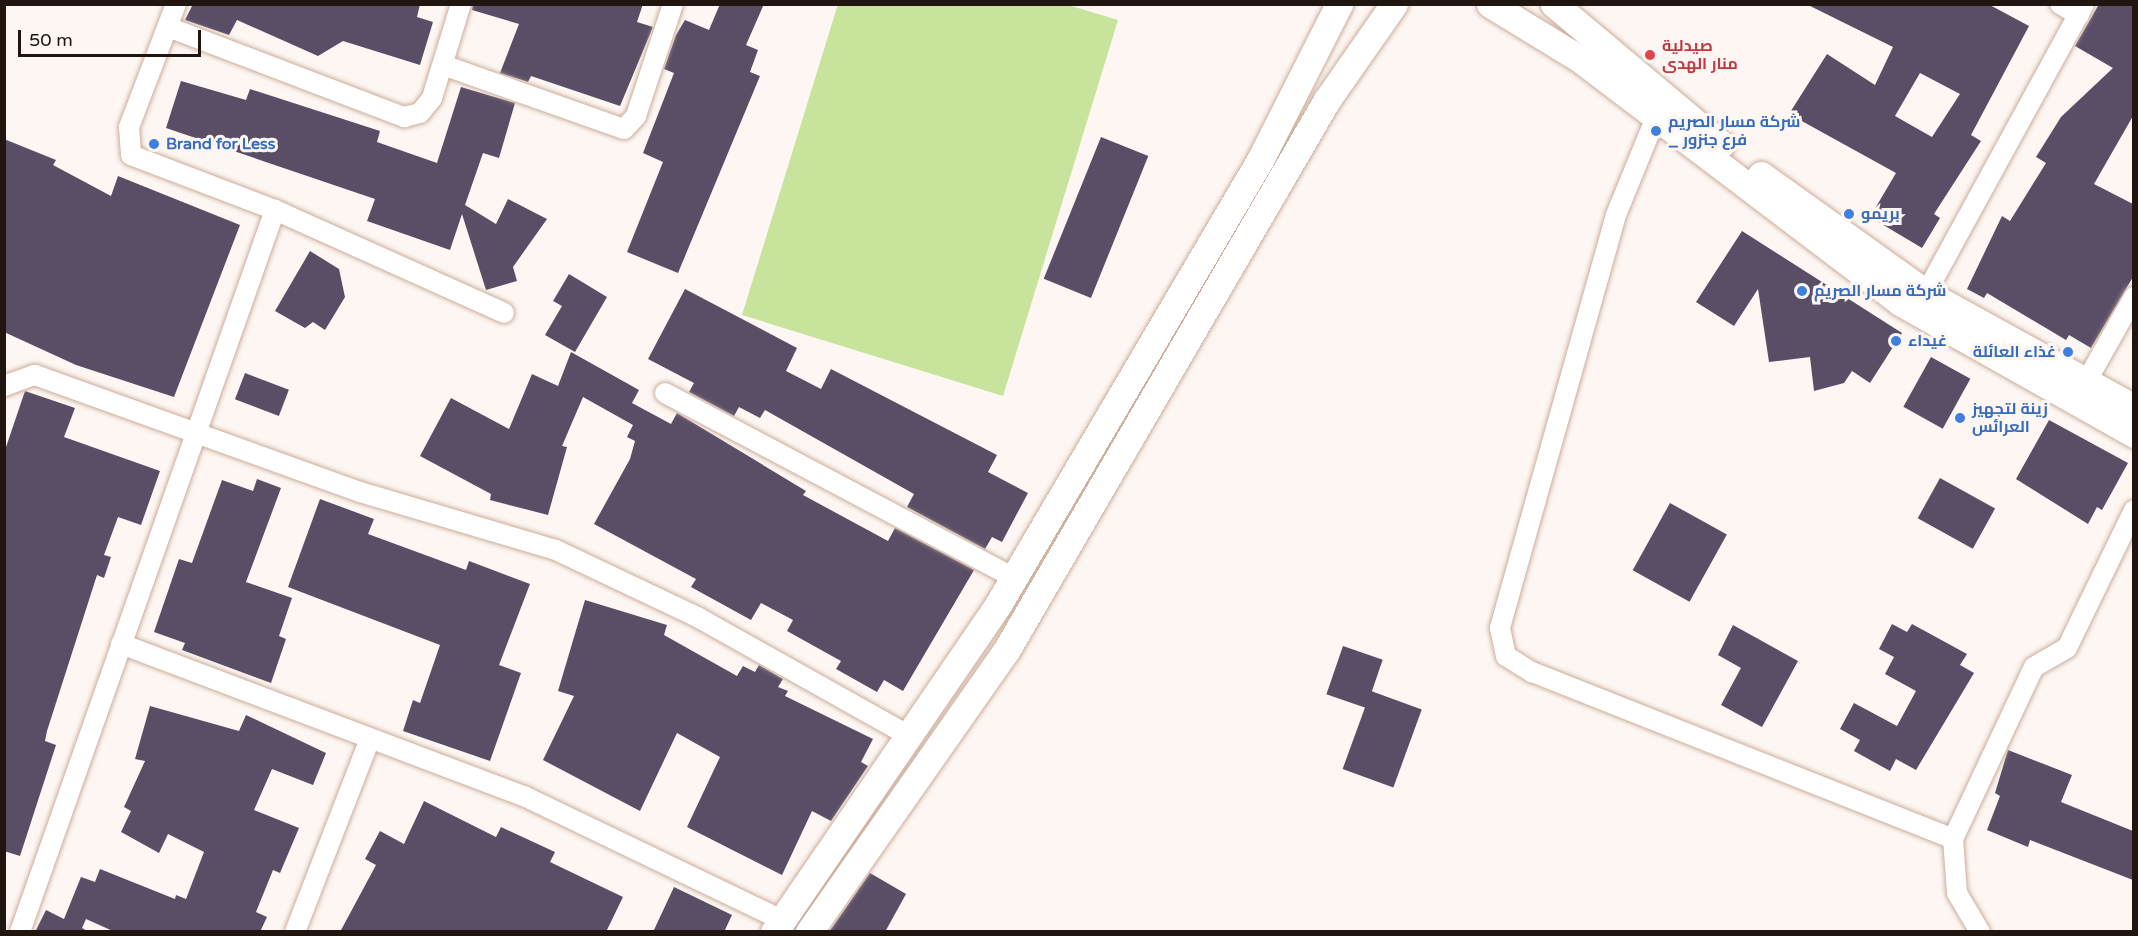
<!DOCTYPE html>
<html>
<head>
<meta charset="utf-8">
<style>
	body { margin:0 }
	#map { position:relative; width:2138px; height:936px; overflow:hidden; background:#fdf6f2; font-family:"Varela Round",Cairo,sans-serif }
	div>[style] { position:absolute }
	.green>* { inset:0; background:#c7e39c }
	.building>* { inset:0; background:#5a4e67; transform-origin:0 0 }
	.roads { filter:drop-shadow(0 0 2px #cbac9a) drop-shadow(0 0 2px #cbac9a) }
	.street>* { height:20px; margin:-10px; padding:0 10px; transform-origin:10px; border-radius:10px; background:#fff }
	.secondary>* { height:27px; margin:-13.5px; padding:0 13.5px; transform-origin:13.5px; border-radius:13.5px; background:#fff }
	.dots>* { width:16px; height:16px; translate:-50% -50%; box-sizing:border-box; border:3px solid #fdf6f2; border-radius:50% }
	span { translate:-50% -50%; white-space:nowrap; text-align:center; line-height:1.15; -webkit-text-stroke:6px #fdf6f2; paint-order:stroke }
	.health-label { font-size:16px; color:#be3a42; font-weight:700 }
	.left { translate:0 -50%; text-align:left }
	.shop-label { font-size:16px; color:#366cbe; font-weight:700 }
	.right { translate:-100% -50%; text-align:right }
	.frame { position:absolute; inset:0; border:6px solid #21160f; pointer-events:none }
	.scale { position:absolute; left:18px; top:30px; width:183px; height:27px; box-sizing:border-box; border:3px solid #21160f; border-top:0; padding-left:8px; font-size:18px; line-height:21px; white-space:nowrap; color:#21160f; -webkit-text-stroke:4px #fdf6f2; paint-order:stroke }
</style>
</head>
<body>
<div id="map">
	<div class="green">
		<i style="clip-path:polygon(838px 4px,1068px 5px,1118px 20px,1003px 396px,742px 315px)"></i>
	</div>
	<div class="building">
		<i style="clip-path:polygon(193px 4px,420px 4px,417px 17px,433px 22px,420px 65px,343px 41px,318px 56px,237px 20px,229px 35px,185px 20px)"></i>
		<i style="clip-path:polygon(473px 4px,643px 4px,637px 22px,653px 27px,620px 106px,531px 76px,528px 82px,500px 73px,519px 24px,472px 10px)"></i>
		<i style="clip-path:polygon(720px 4px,764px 4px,746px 45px,758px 50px,750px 72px,760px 76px,678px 273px,627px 252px,663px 162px,643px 153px,674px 73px,664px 69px,676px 35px,685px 20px,709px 30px)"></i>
		<i style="clip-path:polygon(evenodd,1806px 4px,1988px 4px,2029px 26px,1971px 135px,1981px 141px,1934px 214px,1940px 218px,1922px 248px,1870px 217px,1896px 173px,1789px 114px,1827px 54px,1875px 85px,1893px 47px,1806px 4px,1920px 73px,1960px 94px,1932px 137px,1895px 116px,1920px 73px)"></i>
		<i style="clip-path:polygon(2099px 4px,2133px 4px,2133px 116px,2094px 184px,2133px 204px,2133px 277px,2091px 348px,2069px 335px,2066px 340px,1987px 293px,1984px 298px,1967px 289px,2002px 216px,2010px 221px,2046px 163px,2036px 157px,2061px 117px,2113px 68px,2075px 46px)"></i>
		<i style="clip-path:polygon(181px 81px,246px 100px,250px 89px,380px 131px,377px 142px,437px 163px,461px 87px,515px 103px,499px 158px,483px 153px,465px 205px,496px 224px,508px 199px,547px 219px,513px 267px,517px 281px,486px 290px,462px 214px,450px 250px,367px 221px,375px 199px,166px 128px)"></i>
		<i style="left:1101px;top:137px;width:51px;height:153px;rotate:22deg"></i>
		<i style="clip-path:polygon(4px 139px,56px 160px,53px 165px,111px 196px,118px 176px,240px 225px,174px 397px,76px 365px,4px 332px)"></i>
		<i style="clip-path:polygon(1742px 231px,1902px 333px,1870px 383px,1852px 371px,1844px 383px,1814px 391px,1810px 357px,1769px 362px,1758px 289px,1734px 326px,1696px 302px)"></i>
		<i style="clip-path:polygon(310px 251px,339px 269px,345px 297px,325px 330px,313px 322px,305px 328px,275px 311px)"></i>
		<i style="clip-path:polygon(569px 274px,607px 297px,575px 352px,545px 335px,562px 306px,553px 301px)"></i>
		<i style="clip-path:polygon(685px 289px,797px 348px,786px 371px,821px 389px,831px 369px,997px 455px,988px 472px,1028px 493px,1002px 542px,992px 537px,985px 549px,907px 507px,914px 494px,765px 410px,760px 418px,739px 407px,734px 416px,689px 392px,694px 383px,648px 359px)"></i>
		<i style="clip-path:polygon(571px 352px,639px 390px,632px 403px,671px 424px,677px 413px,806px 491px,803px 495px,888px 541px,895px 528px,974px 570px,903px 691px,884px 680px,877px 692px,836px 669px,841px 661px,787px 631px,793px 620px,761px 603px,751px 620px,691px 587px,696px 579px,594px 524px,630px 459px,635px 441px,627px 437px,633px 425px,583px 397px,562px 446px,567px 447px,548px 515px,490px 500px,491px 494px,420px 456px,451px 398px,509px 429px,532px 374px,558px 386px)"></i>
		<i style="left:1931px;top:357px;width:45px;height:57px;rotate:29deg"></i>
		<i style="left:245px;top:373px;width:47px;height:28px;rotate:21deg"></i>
		<i style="clip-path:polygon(25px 391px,75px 408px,64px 437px,160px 471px,141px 525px,118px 517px,104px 555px,111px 557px,104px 578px,97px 575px,47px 731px,45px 741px,56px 745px,20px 856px,4px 851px,5px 450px)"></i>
		<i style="clip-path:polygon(2049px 420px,2128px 463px,2102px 510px,2097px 507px,2088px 524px,2016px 479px)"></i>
		<i style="left:1940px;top:478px;width:63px;height:46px;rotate:29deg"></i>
		<i style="clip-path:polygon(257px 479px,281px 488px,246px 582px,292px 598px,279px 636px,286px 639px,271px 683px,182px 650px,185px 643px,154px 632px,179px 559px,192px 563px,222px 480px,253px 491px)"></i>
		<i style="clip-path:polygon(320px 499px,374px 519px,368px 534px,466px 570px,469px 561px,530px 584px,499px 665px,521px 673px,490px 761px,403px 731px,413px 700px,420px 703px,440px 645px,288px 587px)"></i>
		<i style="left:1670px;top:503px;width:65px;height:77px;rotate:29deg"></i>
		<i style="clip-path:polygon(585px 600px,667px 625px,664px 635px,737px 676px,743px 666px,755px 672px,759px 665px,783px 679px,778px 687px,788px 691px,785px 696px,873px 739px,861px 762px,868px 766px,831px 821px,812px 811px,782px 875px,687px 827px,720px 757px,677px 733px,640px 811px,543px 760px,574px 696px,558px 691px)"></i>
		<i style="clip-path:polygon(1892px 624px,1907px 632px,1912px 624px,1967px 654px,1960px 665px,1974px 673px,1916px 770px,1896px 759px,1890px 771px,1854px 751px,1860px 740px,1840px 729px,1854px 703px,1897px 726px,1916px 691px,1885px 674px,1894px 657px,1879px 649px)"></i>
		<i style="clip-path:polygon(1733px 625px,1798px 661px,1762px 727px,1721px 705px,1741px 668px,1718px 655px)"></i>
		<i style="left:1343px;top:646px;width:42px;height:51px;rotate:19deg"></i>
		<i style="left:1371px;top:691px;width:54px;height:83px;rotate:20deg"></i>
		<i style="clip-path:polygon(150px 706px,239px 731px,246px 715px,326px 753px,313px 785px,272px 769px,254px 810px,299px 828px,280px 873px,273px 870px,256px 912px,267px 917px,260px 932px,115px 932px,86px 919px,82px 928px,89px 932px,35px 932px,46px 910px,64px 919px,81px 877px,95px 882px,100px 869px,175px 899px,176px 895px,186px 899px,204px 852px,168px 834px,159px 853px,121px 832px,131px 811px,124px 807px,145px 761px,135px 759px)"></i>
		<i style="clip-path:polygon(2008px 750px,2072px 775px,2061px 802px,2133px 831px,2133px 880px,2030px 840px,2028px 847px,1987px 830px,2000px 796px,1995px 793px)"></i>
		<i style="clip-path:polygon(424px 801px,496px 837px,501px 827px,555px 852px,550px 862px,623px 897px,606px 932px,340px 932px,376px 865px,365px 859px,380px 831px,404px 844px)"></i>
		<i style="clip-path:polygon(870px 873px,906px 894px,885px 932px,829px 932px)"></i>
		<i style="clip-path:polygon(674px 887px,732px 915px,724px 932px,653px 932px)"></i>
	</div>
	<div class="roads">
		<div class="street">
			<i style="left:2060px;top:4px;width:22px;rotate:30deg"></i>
			<i style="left:168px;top:27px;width:253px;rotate:20.9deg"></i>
			<i style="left:404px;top:117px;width:16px;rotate:-14deg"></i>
			<i style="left:420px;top:113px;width:19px;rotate:-51deg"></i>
			<i style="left:432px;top:98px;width:98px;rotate:-72.9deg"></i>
			<i style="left:443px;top:65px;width:192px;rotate:19.5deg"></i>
			<i style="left:624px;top:129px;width:18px;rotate:-47deg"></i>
			<i style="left:636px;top:116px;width:118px;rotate:-71.7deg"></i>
			<i style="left:1656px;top:117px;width:106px;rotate:112.2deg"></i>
			<i style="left:1616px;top:215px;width:429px;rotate:105.7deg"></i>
			<i style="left:1500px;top:628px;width:29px;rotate:78deg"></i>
			<i style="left:1506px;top:656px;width:31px;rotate:32deg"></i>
			<i style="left:1532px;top:672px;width:453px;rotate:21.6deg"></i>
			<i style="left:275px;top:210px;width:251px;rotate:24.2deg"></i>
			<i style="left:1926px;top:293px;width:329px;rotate:-61.3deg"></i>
			<i style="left:2086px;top:382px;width:98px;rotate:-60.5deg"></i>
			<i style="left:4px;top:386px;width:33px;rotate:-20deg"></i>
			<i style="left:35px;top:375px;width:345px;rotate:19.8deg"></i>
			<i style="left:360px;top:492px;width:204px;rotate:16.5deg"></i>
			<i style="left:556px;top:550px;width:158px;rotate:25.4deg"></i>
			<i style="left:699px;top:618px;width:243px;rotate:29.3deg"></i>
			<i style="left:665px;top:393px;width:396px;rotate:27.9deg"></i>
			<i style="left:121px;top:644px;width:431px;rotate:20.7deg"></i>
			<i style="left:524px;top:796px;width:286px;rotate:25.7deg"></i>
			<i style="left:20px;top:932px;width:766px;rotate:-70.55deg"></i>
			<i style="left:275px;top:210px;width:154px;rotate:-159.1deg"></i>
			<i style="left:131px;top:155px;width:28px;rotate:-94deg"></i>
			<i style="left:129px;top:127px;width:132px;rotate:-69.1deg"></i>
			<i style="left:295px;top:932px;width:207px;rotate:-68.8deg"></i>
			<i style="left:1980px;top:932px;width:45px;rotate:-120.5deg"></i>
			<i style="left:1957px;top:893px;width:54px;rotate:-94.2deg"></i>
			<i style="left:1953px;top:839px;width:190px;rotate:-64.8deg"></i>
			<i style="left:2034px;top:667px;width:38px;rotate:-30deg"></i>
			<i style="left:2067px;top:648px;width:153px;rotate:-64.1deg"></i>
		</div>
		<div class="secondary">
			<i style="left:1490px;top:4px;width:105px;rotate:31.4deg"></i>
			<i style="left:1580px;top:59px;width:402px;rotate:37.2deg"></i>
			<i style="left:1900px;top:302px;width:269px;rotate:29.4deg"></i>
			<i style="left:1554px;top:4px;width:218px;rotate:40deg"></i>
			<i style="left:1761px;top:175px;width:203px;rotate:35.6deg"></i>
			<i style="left:1926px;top:293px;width:238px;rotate:28.9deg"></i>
			<i style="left:774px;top:932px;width:399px;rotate:-55.6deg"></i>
			<i style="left:999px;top:603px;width:514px;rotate:-59.49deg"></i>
			<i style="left:1260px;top:160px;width:175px;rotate:-63.1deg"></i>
			<i style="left:809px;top:932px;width:343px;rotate:-55deg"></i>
			<i style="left:1006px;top:651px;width:638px;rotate:-59.78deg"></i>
			<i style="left:1327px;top:100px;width:117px;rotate:-55.1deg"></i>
		</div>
	</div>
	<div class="dots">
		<i style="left:1650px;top:55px;background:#e0444e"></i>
		<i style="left:1656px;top:131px;background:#3f7fe0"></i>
		<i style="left:154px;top:144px;background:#3f7fe0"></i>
		<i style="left:1849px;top:214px;background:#3f7fe0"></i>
		<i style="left:1802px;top:291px;background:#3f7fe0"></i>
		<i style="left:1896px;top:341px;background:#3f7fe0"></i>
		<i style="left:2068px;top:352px;background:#3f7fe0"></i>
		<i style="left:1960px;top:418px;background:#3f7fe0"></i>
	</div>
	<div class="health-label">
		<span class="left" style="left:1662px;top:55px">صيدلية<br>منار الهدى</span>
	</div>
	<div class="shop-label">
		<span class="left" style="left:1668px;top:131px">شركة مسار الصريم<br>_ فرع جنزور</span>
		<span class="left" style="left:166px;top:144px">Brand for Less</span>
		<span class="left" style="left:1861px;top:214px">بريمو</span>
		<span class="left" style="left:1814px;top:291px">شركة مسار الصريم</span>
		<span class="left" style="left:1908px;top:341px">غيداء</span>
		<span class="right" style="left:2056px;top:352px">غذاء العائلة</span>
		<span class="left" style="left:1972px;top:418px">زينة لتجهيز<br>العرائس</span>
	</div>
	<div class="frame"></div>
	<div class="scale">50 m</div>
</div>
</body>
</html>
